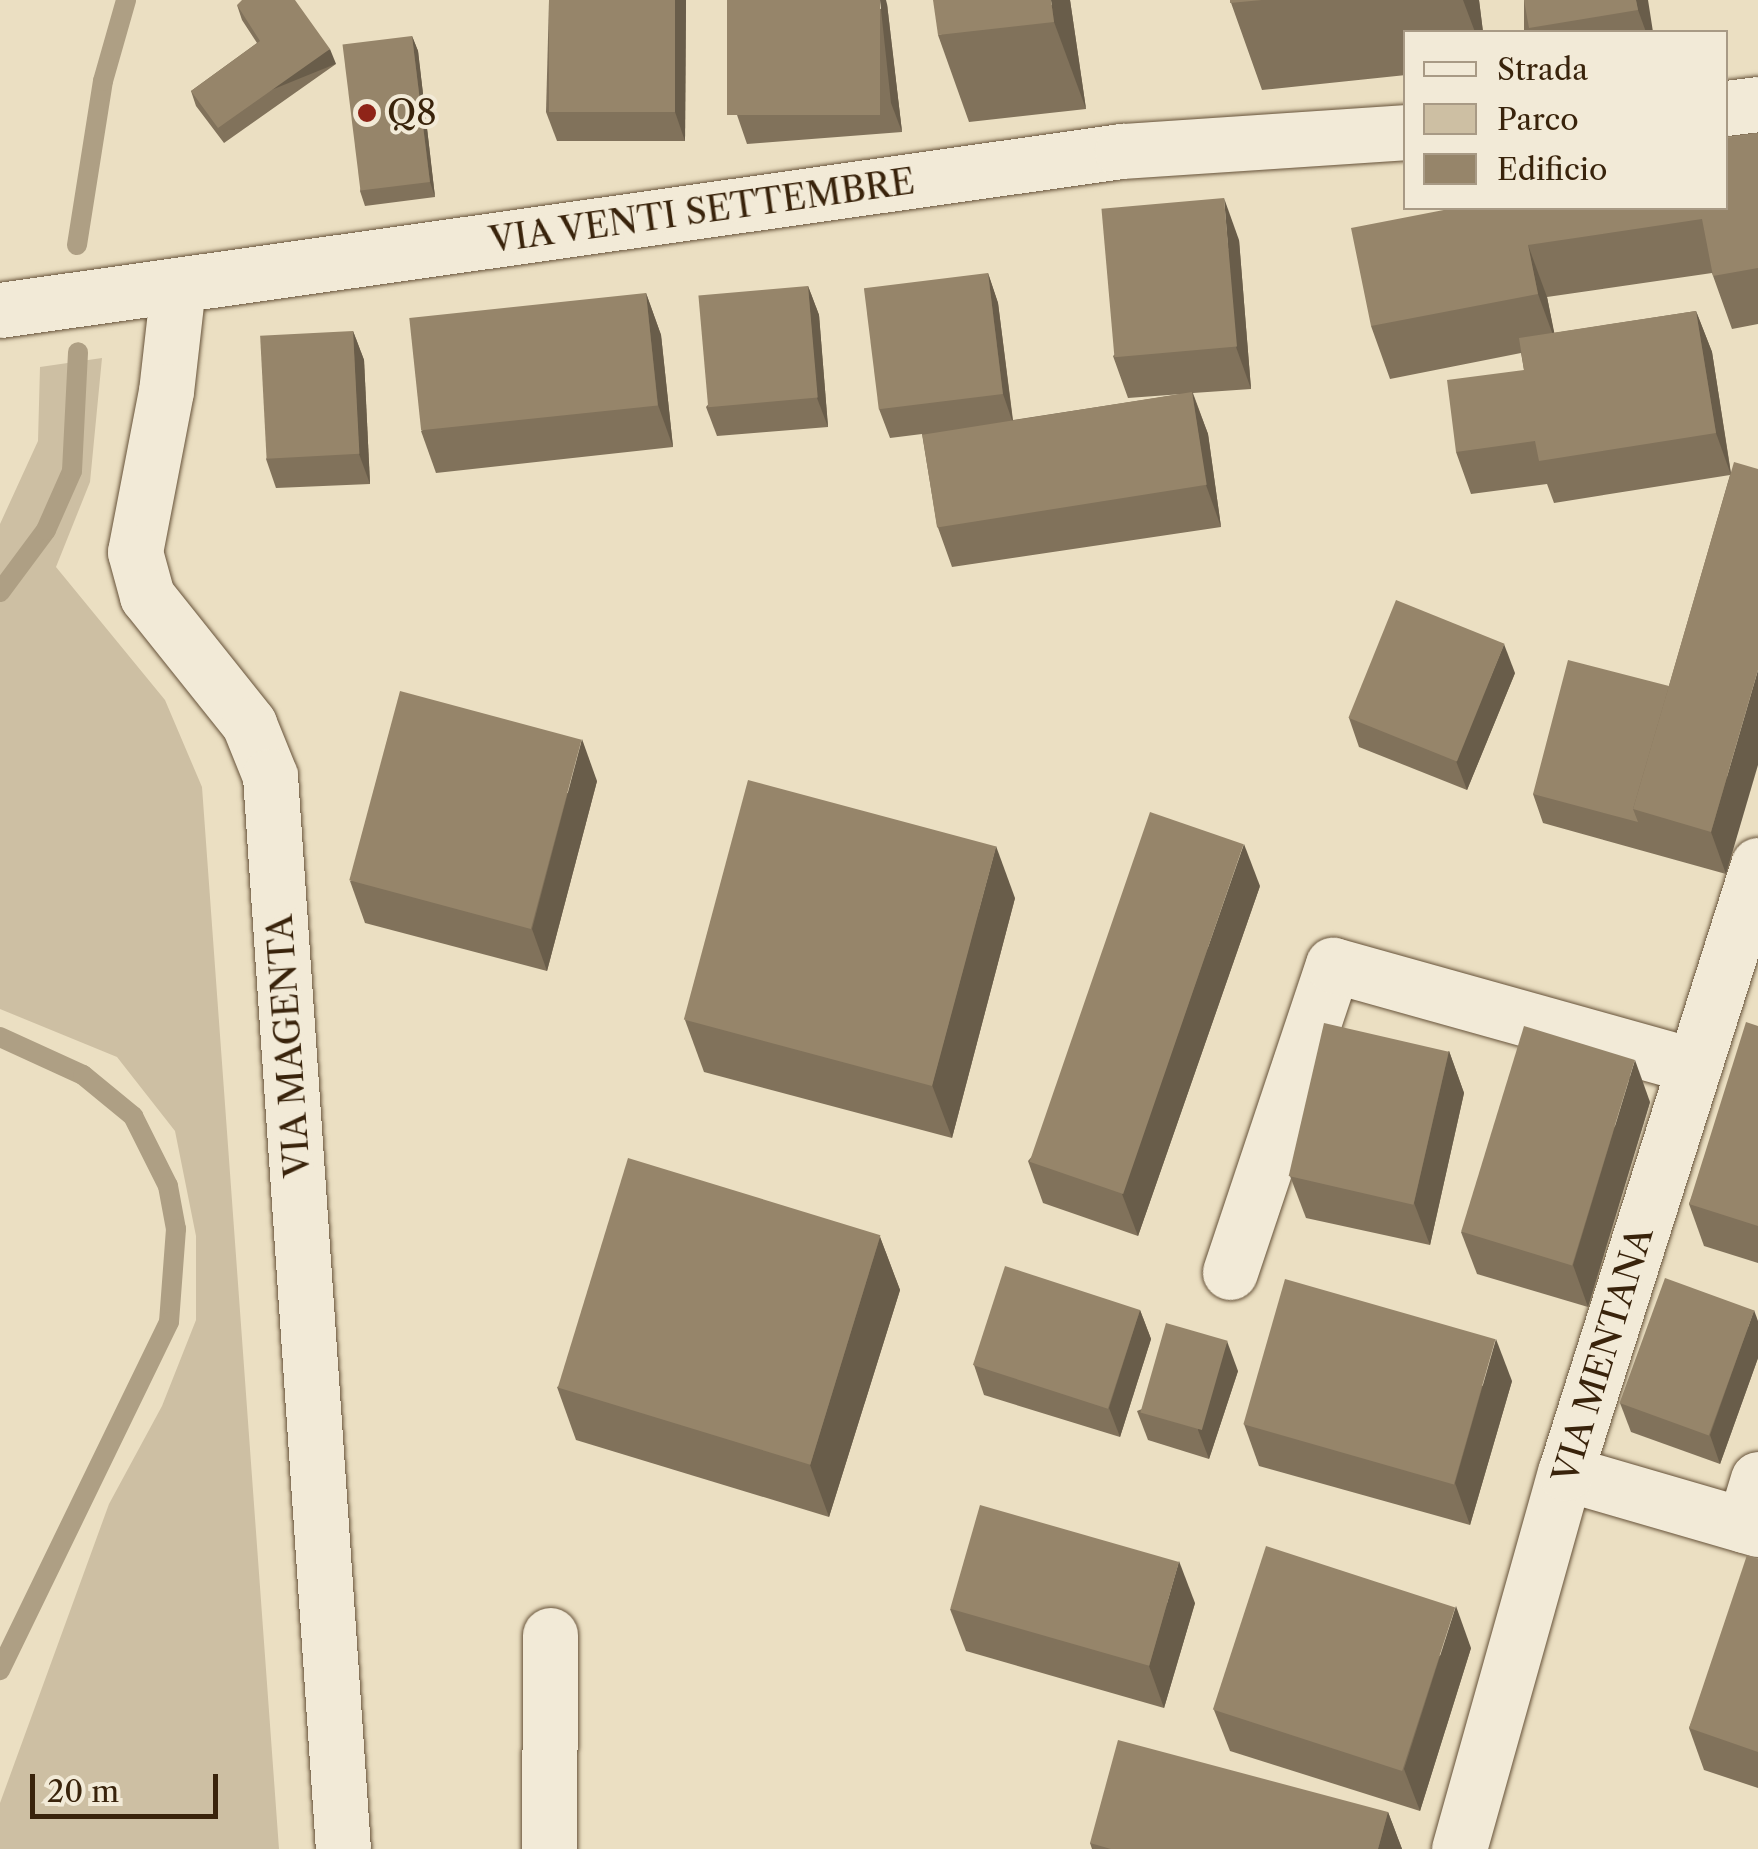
<!DOCTYPE html>
<html>
<head>
<meta charset="utf-8">
<style>
	body { margin:0 }
	#map { position:relative; width:1758px; height:1849px; overflow:hidden; background:#ebdfc2; font-family:"Libre Caslon Text",serif }
	div>[style] { position:absolute }
	.green>* { inset:0; background:#cdbfa3 }
	.stream>* { height:20px; margin:-10px; padding:0 10px; transform-origin:10px; border-radius:10px; background:#ae9f84 }
	.roads { filter:drop-shadow(0 0 2px #665239) drop-shadow(0 0 2px #665239) }
	.minor>* { height:55px; margin:-27.5px; padding:0 27.5px; transform-origin:27.5px; border-radius:27.5px; background:#f2ead7 }
	.tertiary>* { height:55px; margin:-27.5px; padding:0 27.5px; transform-origin:27.5px; border-radius:27.5px; background:#f2ead7 }
	.wall>* { inset:0; background:#81725b; transform-origin:0 0 }
	.shaded-wall>* { inset:0; background:#695d4a; transform-origin:0 0 }
	.building>* { inset:0; background:#96856a; transform-origin:0 0 }
	.dots>* { width:28px; height:28px; translate:-50% -50%; box-sizing:border-box; border:5px solid #f2ead7; border-radius:50% }
	span { translate:-50% -50%; white-space:nowrap; text-align:center; line-height:1.15; -webkit-text-stroke:8px #f2ead7; paint-order:stroke }
	.poi-label { font-size:35px; color:#39230b }
	.left { translate:0 -50%; text-align:left }
	.street-label { font-size:35px; color:#39230b }
	.legend { position:absolute; left:1403px; top:30px; width:325px; height:180px; box-sizing:border-box; background:#f2ead7; border:2px solid #a89a85; margin:0; padding:12px 18px; list-style:none; font-size:30px; color:#39230b }
	.legend li { display:flex; align-items:center; gap:20px; height:50px }
	.legend b { width:50px; border:2px solid #a89a85 }
	.scale { position:absolute; left:30px; top:1774px; width:188px; height:45px; box-sizing:border-box; border:5px solid #39230b; border-top:0; padding-left:12px; font-size:30px; line-height:35px; white-space:nowrap; color:#39230b; -webkit-text-stroke:8px #f2ead7; paint-order:stroke }
</style>
</head>
<body>
<div id="map">
	<div class="green">
		<i style="clip-path:polygon(102px 358px,90px 482px,56px 567px,165px 700px,202px 787px,279px 1849px,0 1849px,0 1803px,109px 1504px,162px 1406px,196px 1320px,196px 1236px,175px 1131px,117px 1057px,0 1009px,0 524px,38px 441px,40px 367px)"></i>
	</div>
	<div class="stream">
		<i style="left:77px;top:245px;width:166px;rotate:-81deg"></i>
		<i style="left:103px;top:81px;width:84px;rotate:-74.1deg"></i>
		<i style="left:0;top:592px;width:77px;rotate:-53.4deg"></i>
		<i style="left:46px;top:530px;width:64px;rotate:-66.2deg"></i>
		<i style="left:72px;top:471px;width:119px;rotate:-87.1deg"></i>
		<i style="left:0;top:1037px;width:91px;rotate:24.6deg"></i>
		<i style="left:83px;top:1075px;width:65px;rotate:39.4deg"></i>
		<i style="left:133px;top:1116px;width:78px;rotate:63.4deg"></i>
		<i style="left:168px;top:1186px;width:44px;rotate:79.5deg"></i>
		<i style="left:176px;top:1229px;width:93px;rotate:94.3deg"></i>
		<i style="left:169px;top:1322px;width:387px;rotate:115.9deg"></i>
	</div>
	<div class="roads">
		<div class="minor">
			<i style="left:178px;top:286px;width:106px;rotate:96.5deg"></i>
			<i style="left:166px;top:391px;width:164px;rotate:100.9deg"></i>
			<i style="left:135px;top:552px;width:46px;rotate:74.7deg"></i>
			<i style="left:147px;top:596px;width:164px;rotate:51.4deg"></i>
			<i style="left:249px;top:724px;width:56px;rotate:68deg"></i>
			<i style="left:270px;top:776px;width:1075px;rotate:86.11deg"></i>
			<i style="left:1230px;top:1272px;width:324px;rotate:-71.5deg"></i>
			<i style="left:1333px;top:965px;width:375px;rotate:15.6deg"></i>
			<i style="left:1565px;top:1473px;width:201px;rotate:16.2deg"></i>
			<i style="left:1744px;top:1525px;width:48px;rotate:-73.1deg"></i>
			<i style="left:549px;top:1849px;width:214px;rotate:-89.7deg"></i>
			<i style="left:1459px;top:1849px;width:391px;rotate:-74.3deg"></i>
			<i style="left:1565px;top:1473px;width:638px;rotate:-72.39deg"></i>
		</div>
		<div class="tertiary">
			<i style="left:1726px;top:108px;width:32px;rotate:-7deg"></i>
			<i style="left:0;top:310px;width:1133px;rotate:-8.07deg"></i>
			<i style="left:1122px;top:151px;width:285px;rotate:-3.8deg"></i>
		</div>
	</div>
	<div class="wall">
		<i style="clip-path:polygon(549px 0,686px 0,685px 141px,557px 141px,546px 112px)"></i>
		<i style="clip-path:polygon(1070px 0,1086px 109px,969px 122px,938px 35px)"></i>
		<i style="clip-path:polygon(1230px 0,1479px 0,1483px 32px,1406px 32px,1406px 75px,1262px 90px)"></i>
		<i style="left:1524px;top:0;width:124px;height:33px"></i>
		<i style="clip-path:polygon(887px 4px,902px 132px,747px 144px,737px 115px)"></i>
		<i style="clip-path:polygon(237px 5px,336px 64px,224px 143px,196px 106px,191px 91px,257px 43px,242px 20px)"></i>
		<i style="clip-path:polygon(412px 36px,418px 51px,435px 197px,365px 206px,360px 191px)"></i>
		<i style="clip-path:polygon(1758px 133px,1758px 324px,1732px 329px,1712px 273px,1547px 297px,1554px 333px,1696px 311px,1712px 352px,1731px 473px,1726px 874px,1543px 823px,1533px 794px,1669px 686px,1730px 475px,1554px 503px,1547px 484px,1471px 494px,1456px 452px,1524px 370px,1521px 353px,1390px 379px,1371px 326px,1454px 208px)"></i>
		<i style="clip-path:polygon(1239px 240px,1251px 389px,1193px 393px,1208px 434px,1221px 527px,952px 567px,937px 525px,922px 434px,890px 438px,879px 409px,988px 273px,998px 303px,1013px 420px,1182px 394px,1128px 398px,1113px 356px)"></i>
		<i style="clip-path:polygon(808px 286px,819px 315px,828px 427px,717px 436px,706px 407px)"></i>
		<i style="clip-path:polygon(646px 293px,661px 335px,673px 447px,436px 473px,421px 431px)"></i>
		<i style="clip-path:polygon(353px 331px,364px 360px,370px 484px,276px 488px,266px 459px)"></i>
		<i style="clip-path:polygon(1515px 673px,1467px 790px,1359px 747px,1349px 718px)"></i>
		<i style="clip-path:polygon(597px 781px,547px 971px,365px 923px,350px 881px)"></i>
		<i style="clip-path:polygon(1260px 886px,1138px 1236px,1043px 1203px,1028px 1161px)"></i>
		<i style="clip-path:polygon(1015px 898px,952px 1138px,704px 1072px,685px 1020px)"></i>
		<i style="clip-path:polygon(1758px 1026px,1758px 1263px,1704px 1246px,1689px 1204px)"></i>
		<i style="clip-path:polygon(1449px 1051px,1464px 1093px,1430px 1245px,1306px 1218px,1290px 1176px)"></i>
		<i style="clip-path:polygon(1650px 1102px,1588px 1307px,1477px 1274px,1461px 1232px)"></i>
		<i style="clip-path:polygon(880px 1237px,900px 1290px,829px 1517px,576px 1440px,557px 1387px)"></i>
		<i style="clip-path:polygon(1140px 1310px,1151px 1339px,1120px 1437px,984px 1395px,974px 1365px)"></i>
		<i style="clip-path:polygon(1758px 1321px,1758px 1358px,1720px 1464px,1631px 1432px,1620px 1403px)"></i>
		<i style="clip-path:polygon(1238px 1371px,1209px 1459px,1148px 1440px,1137px 1411px)"></i>
		<i style="clip-path:polygon(1512px 1381px,1470px 1525px,1259px 1466px,1244px 1424px)"></i>
		<i style="clip-path:polygon(1758px 1559px,1758px 1788px,1704px 1770px,1689px 1728px)"></i>
		<i style="clip-path:polygon(1195px 1603px,1164px 1708px,966px 1651px,950px 1609px)"></i>
		<i style="clip-path:polygon(1471px 1648px,1420px 1811px,1230px 1751px,1214px 1710px)"></i>
		<i style="clip-path:polygon(1388px 1812px,1402px 1849px,1092px 1849px,1090px 1843px)"></i>
	</div>
	<div class="shaded-wall">
		<i style="clip-path:polygon(675px 0,686px 0,685px 141px,675px 112px)"></i>
		<i style="clip-path:polygon(880px 0,886px 0,887px 4px,902px 132px,891px 103px)"></i>
		<i style="clip-path:polygon(1051px 0,1070px 0,1086px 109px,1054px 22px)"></i>
		<i style="clip-path:polygon(1463px 0,1479px 0,1483px 32px,1475px 32px)"></i>
		<i style="clip-path:polygon(1636px 0,1648px 0,1653px 32px,1646px 32px,1638px 10px)"></i>
		<i style="clip-path:polygon(412px 36px,418px 51px,435px 197px,430px 182px)"></i>
		<i style="left:330px;top:49px;width:16px;height:137px;rotate:68deg"></i>
		<i style="clip-path:polygon(1224px 198px,1239px 240px,1251px 389px,1236px 347px)"></i>
		<i style="clip-path:polygon(1528px 245px,1547px 297px,1557px 346px,1538px 294px)"></i>
		<i style="clip-path:polygon(988px 273px,998px 303px,1013px 423px,1003px 394px)"></i>
		<i style="clip-path:polygon(808px 286px,819px 315px,828px 427px,817px 398px)"></i>
		<i style="clip-path:polygon(646px 293px,661px 335px,673px 447px,658px 405px)"></i>
		<i style="clip-path:polygon(1696px 311px,1712px 352px,1731px 475px,1716px 433px)"></i>
		<i style="clip-path:polygon(353px 331px,364px 360px,370px 484px,359px 454px)"></i>
		<i style="clip-path:polygon(1192px 392px,1208px 434px,1221px 527px,1206px 485px)"></i>
		<i style="clip-path:polygon(1504px 644px,1515px 673px,1467px 790px,1456px 761px)"></i>
		<i style="clip-path:polygon(1758px 670px,1758px 765px,1726px 874px,1711px 832px)"></i>
		<i style="clip-path:polygon(582px 739px,597px 781px,547px 971px,532px 929px)"></i>
		<i style="clip-path:polygon(1244px 844px,1260px 886px,1138px 1236px,1122px 1194px)"></i>
		<i style="clip-path:polygon(996px 846px,1015px 898px,952px 1138px,932px 1085px)"></i>
		<i style="clip-path:polygon(1449px 1051px,1464px 1093px,1430px 1245px,1414px 1203px)"></i>
		<i style="clip-path:polygon(1635px 1060px,1650px 1102px,1588px 1307px,1573px 1265px)"></i>
		<i style="clip-path:polygon(880px 1237px,900px 1290px,829px 1517px,810px 1465px)"></i>
		<i style="clip-path:polygon(1140px 1310px,1151px 1339px,1120px 1437px,1109px 1408px)"></i>
		<i style="clip-path:polygon(1754px 1310px,1758px 1321px,1758px 1358px,1720px 1464px,1710px 1435px)"></i>
		<i style="clip-path:polygon(1496px 1339px,1512px 1381px,1470px 1525px,1455px 1483px)"></i>
		<i style="clip-path:polygon(1227px 1341px,1238px 1371px,1209px 1459px,1198px 1430px)"></i>
		<i style="clip-path:polygon(1179px 1561px,1195px 1603px,1164px 1708px,1149px 1666px)"></i>
		<i style="clip-path:polygon(1456px 1606px,1471px 1648px,1420px 1811px,1404px 1769px)"></i>
		<i style="clip-path:polygon(1388px 1812px,1402px 1849px,1378px 1849px)"></i>
	</div>
	<div class="building">
		<i style="clip-path:polygon(242px 0,295px 0,330px 49px,218px 128px,191px 91px,260px 41px,237px 5px)"></i>
		<i style="left:549px;top:0;width:126px;height:112px"></i>
		<i style="left:727px;top:0;width:153px;height:115px"></i>
		<i style="clip-path:polygon(933px 0,1051px 0,1054px 22px,938px 35px)"></i>
		<i style="clip-path:polygon(1230px 0,1262px 0,1230px 3px)"></i>
		<i style="clip-path:polygon(1524px 0,1636px 0,1638px 10px,1529px 28px)"></i>
		<i style="left:412px;top:36px;width:147px;height:70px;rotate:83deg"></i>
		<i style="clip-path:polygon(1758px 133px,1758px 268px,1713px 276px,1702px 219px,1528px 245px,1538px 294px,1371px 326px,1351px 228px,1454px 208px,1726px 208px,1726px 138px)"></i>
		<i style="left:1224px;top:198px;width:149px;height:123px;rotate:85deg"></i>
		<i style="left:988px;top:273px;width:122px;height:125px;rotate:83deg"></i>
		<i style="left:808px;top:286px;width:112px;height:110px;rotate:85deg"></i>
		<i style="left:646px;top:293px;width:113px;height:238px;rotate:84deg"></i>
		<i style="clip-path:polygon(1696px 311px,1716px 433px,1539px 461px,1535px 441px,1456px 452px,1447px 380px,1524px 370px,1519px 338px)"></i>
		<i style="left:353px;top:331px;width:123px;height:93px;rotate:87deg"></i>
		<i style="left:1192px;top:392px;width:94px;height:273px;rotate:81deg"></i>
		<i style="clip-path:polygon(1734px 462px,1758px 469px,1758px 670px,1711px 832px,1633px 809px)"></i>
		<i style="left:1396px;top:600px;width:117px;height:127px;rotate:22deg"></i>
		<i style="clip-path:polygon(1568px 660px,1669px 686px,1633px 809px,1638px 822px,1533px 794px)"></i>
		<i style="left:400px;top:691px;width:188px;height:196px;rotate:15deg"></i>
		<i style="left:748px;top:780px;width:257px;height:248px;rotate:15deg"></i>
		<i style="left:1150px;top:812px;width:99px;height:370px;rotate:19deg"></i>
		<i style="clip-path:polygon(1746px 1022px,1758px 1026px,1758px 1226px,1689px 1204px)"></i>
		<i style="left:1324px;top:1023px;width:128px;height:157px;rotate:13deg"></i>
		<i style="left:1524px;top:1026px;width:116px;height:215px;rotate:17deg"></i>
		<i style="left:628px;top:1158px;width:264px;height:240px;rotate:17deg"></i>
		<i style="left:1005px;top:1266px;width:142px;height:104px;rotate:18deg"></i>
		<i style="left:1665px;top:1278px;width:95px;height:133px;rotate:20deg"></i>
		<i style="left:1285px;top:1279px;width:219px;height:151px;rotate:16deg"></i>
		<i style="left:1166px;top:1323px;width:64px;height:93px;rotate:16deg"></i>
		<i style="left:980px;top:1505px;width:207px;height:108px;rotate:16deg"></i>
		<i style="left:1266px;top:1546px;width:199px;height:172px;rotate:18deg"></i>
		<i style="clip-path:polygon(1747px 1555px,1758px 1559px,1758px 1752px,1689px 1728px)"></i>
		<i style="clip-path:polygon(1118px 1740px,1388px 1812px,1378px 1849px,1111px 1849px,1090px 1843px)"></i>
	</div>
	<div class="dots">
		<i style="left:367px;top:113px;background:#8f2418"></i>
	</div>
	<div class="poi-label">
		<span class="left" style="left:387px;top:113px">Q8</span>
	</div>
	<div class="street-label">
		<span style="left:702px;top:211px;rotate:-8deg">VIA VENTI SETTEMBRE</span>
		<span style="left:289px;top:1046px;rotate:-94deg">VIA MAGENTA</span>
		<span style="left:1603px;top:1355px;rotate:-73deg">VIA MENTANA</span>
	</div>
	<ul class="legend">
	<li><b style="height:12px;background:#f2ead7"></b>Strada</li>
	<li><b style="height:28px;background:#cdbfa3"></b>Parco</li>
	<li><b style="height:28px;background:#96856a"></b>Edificio</li>
	</ul>
	<div class="scale">20 m</div>
</div>
</body>
</html>
